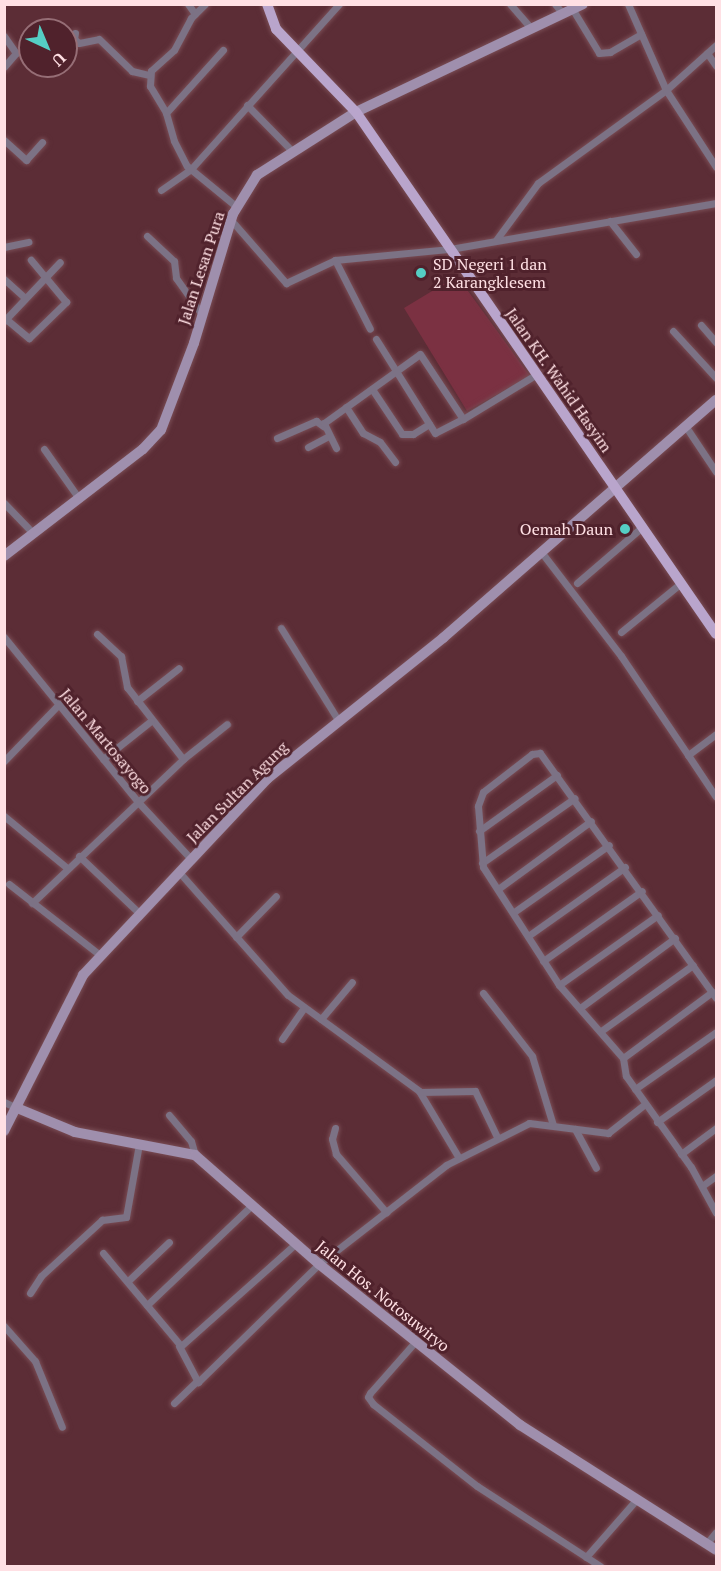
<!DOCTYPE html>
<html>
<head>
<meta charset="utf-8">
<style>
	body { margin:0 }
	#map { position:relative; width:721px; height:1571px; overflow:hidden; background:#5c2d36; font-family:"PT Serif",serif }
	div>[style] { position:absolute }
	.green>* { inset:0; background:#7b3142 }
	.roads { filter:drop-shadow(0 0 2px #794d55) drop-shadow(0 0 2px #794d55) }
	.street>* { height:7px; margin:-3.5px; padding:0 3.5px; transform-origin:3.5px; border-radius:3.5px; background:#7c7285 }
	.secondary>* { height:10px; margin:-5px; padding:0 5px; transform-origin:5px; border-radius:5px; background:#9f8fad }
	.primary>* { height:10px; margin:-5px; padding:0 5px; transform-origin:5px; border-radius:5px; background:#b9a5cc }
	.dots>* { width:16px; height:16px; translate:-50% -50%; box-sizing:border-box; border:3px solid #50222c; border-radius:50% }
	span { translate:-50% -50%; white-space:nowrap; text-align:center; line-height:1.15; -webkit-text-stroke:6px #50222c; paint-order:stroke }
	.poi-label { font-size:16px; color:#ffe0e4 }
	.left { translate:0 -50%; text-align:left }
	.right { translate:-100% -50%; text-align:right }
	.street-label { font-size:16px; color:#ffe0e4 }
	.frame { position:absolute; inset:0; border:6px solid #ffe0e4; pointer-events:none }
	.north { position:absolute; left:18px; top:18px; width:60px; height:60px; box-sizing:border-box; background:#50222c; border:2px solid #966e76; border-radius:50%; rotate:136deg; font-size:16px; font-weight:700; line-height:24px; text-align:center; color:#ffe0e4 }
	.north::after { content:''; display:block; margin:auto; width:21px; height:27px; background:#55cec4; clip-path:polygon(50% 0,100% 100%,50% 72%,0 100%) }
</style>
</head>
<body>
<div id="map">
	<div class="green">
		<i style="clip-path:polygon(457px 276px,530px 376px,467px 411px,404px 308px)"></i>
	</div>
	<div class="roads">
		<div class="street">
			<i style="left:188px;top:4px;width:12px;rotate:55deg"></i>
			<i style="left:205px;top:4px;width:20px;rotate:135deg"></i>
			<i style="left:191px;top:18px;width:36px;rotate:118deg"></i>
			<i style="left:174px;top:50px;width:31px;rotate:138deg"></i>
			<i style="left:151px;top:71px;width:15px;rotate:94deg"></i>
			<i style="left:150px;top:86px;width:31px;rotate:59deg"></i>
			<i style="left:166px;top:113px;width:29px;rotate:74deg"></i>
			<i style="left:174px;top:141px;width:28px;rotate:63deg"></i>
			<i style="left:187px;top:166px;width:65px;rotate:39.4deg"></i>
			<i style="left:510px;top:4px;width:33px;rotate:49deg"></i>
			<i style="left:555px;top:4px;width:13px;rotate:51deg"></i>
			<i style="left:628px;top:4px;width:94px;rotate:66.2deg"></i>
			<i style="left:666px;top:90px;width:92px;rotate:57deg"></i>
			<i style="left:573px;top:10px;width:50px;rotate:58.8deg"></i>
			<i style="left:599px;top:53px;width:11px;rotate:-5deg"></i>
			<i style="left:610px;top:52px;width:36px;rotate:-30deg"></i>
			<i style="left:75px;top:33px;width:6px;rotate:99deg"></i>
			<i style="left:74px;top:39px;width:6px;rotate:39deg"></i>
			<i style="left:79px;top:43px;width:20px;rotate:-11deg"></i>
			<i style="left:99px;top:39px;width:46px;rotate:44.1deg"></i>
			<i style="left:132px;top:71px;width:18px;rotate:13deg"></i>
			<i style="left:4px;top:36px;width:21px;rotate:55deg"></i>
			<i style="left:16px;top:53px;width:18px;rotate:131deg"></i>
			<i style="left:707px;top:53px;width:16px;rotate:55deg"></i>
			<i style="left:247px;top:105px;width:66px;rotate:45.6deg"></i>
			<i style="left:166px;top:113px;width:85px;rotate:-47.9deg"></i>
			<i style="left:4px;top:140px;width:30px;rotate:42deg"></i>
			<i style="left:26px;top:160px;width:24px;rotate:-48deg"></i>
			<i style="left:161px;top:190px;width:37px;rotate:-35deg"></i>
			<i style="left:191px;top:169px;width:222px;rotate:-48.1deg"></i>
			<i style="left:231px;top:220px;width:84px;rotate:48.9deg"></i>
			<i style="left:286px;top:283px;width:54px;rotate:-25.1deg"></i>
			<i style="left:335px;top:260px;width:116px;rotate:-5.5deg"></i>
			<i style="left:450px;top:249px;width:270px;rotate:-9.8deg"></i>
			<i style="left:610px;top:221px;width:42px;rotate:51.8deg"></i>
			<i style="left:147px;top:236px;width:37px;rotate:43deg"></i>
			<i style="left:174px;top:261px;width:17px;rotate:83deg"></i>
			<i style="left:176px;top:278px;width:43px;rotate:54.5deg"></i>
			<i style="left:496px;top:240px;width:71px;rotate:-53.6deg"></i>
			<i style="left:538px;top:183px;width:158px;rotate:-36deg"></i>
			<i style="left:666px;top:90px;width:67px;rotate:-42deg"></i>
			<i style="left:4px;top:247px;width:25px;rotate:-12deg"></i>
			<i style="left:335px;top:260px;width:77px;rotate:63.1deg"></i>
			<i style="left:4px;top:279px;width:28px;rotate:42deg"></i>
			<i style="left:6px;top:319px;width:30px;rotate:40deg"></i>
			<i style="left:29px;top:338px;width:52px;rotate:-44.2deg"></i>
			<i style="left:66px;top:302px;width:55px;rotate:-129.8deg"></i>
			<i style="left:4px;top:321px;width:81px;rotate:-46.5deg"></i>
			<i style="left:701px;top:325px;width:23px;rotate:49deg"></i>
			<i style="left:673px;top:331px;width:64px;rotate:47.5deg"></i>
			<i style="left:376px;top:339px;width:111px;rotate:57.9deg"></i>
			<i style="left:435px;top:433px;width:31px;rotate:-27deg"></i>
			<i style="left:372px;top:389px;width:54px;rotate:56.3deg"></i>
			<i style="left:402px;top:434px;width:11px"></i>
			<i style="left:413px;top:434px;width:19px;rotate:-32deg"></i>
			<i style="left:346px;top:407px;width:31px;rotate:57deg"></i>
			<i style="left:363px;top:433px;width:19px;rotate:28deg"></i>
			<i style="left:380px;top:442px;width:25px;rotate:53deg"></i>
			<i style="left:686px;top:427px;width:54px;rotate:56.3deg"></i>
			<i style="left:277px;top:438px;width:43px;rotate:-23.6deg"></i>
			<i style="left:316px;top:421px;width:9px;rotate:36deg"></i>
			<i style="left:308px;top:447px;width:24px;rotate:-28deg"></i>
			<i style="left:336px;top:448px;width:28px;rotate:-116deg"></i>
			<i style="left:324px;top:423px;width:118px;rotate:-35.7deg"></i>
			<i style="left:420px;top:354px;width:78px;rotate:56.5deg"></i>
			<i style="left:463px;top:419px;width:87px;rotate:-31.3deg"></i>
			<i style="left:44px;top:449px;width:59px;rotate:54.7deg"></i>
			<i style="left:4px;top:503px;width:42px;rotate:46deg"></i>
			<i style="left:542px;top:553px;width:130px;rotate:52.5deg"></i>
			<i style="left:621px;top:656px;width:120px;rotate:55.9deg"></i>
			<i style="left:577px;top:583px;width:84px;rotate:-40.7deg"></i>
			<i style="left:281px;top:628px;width:108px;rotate:58.2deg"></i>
			<i style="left:621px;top:632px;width:77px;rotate:-39.2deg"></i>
			<i style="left:97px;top:634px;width:33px;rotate:43deg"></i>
			<i style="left:121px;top:656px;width:32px;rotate:79deg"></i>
			<i style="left:127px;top:687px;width:91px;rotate:52.1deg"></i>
			<i style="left:4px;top:637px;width:214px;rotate:50.9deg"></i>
			<i style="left:139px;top:803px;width:76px;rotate:47.1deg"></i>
			<i style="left:137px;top:701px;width:53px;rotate:-38.2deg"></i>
			<i style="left:716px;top:734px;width:35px;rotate:143deg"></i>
			<i style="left:688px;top:755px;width:50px;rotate:56.3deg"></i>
			<i style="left:103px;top:759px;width:61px;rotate:-38.4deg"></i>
			<i style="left:4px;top:761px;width:78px;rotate:-46deg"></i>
			<i style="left:4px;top:816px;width:82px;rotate:39.5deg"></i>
			<i style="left:479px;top:831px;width:96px;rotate:-35.7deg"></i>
			<i style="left:79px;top:856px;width:83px;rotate:43.5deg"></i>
			<i style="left:482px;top:863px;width:113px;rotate:-35deg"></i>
			<i style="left:179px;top:872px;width:164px;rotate:48.5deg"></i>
			<i style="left:288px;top:995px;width:162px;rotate:36.2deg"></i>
			<i style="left:419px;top:1091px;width:78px;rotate:59.2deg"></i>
			<i style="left:9px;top:884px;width:115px;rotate:38deg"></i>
			<i style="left:498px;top:889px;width:115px;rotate:-36.2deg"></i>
			<i style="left:32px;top:903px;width:209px;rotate:-43.6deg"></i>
			<i style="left:183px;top:759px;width:56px;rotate:-38.5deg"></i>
			<i style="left:514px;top:912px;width:116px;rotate:-35.2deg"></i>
			<i style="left:528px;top:936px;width:119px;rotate:-35.4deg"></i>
			<i style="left:236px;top:937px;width:57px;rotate:-45.7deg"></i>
			<i style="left:543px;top:961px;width:121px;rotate:-35.3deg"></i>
			<i style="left:559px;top:985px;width:121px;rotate:-35.3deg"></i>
			<i style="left:483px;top:993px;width:80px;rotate:52.1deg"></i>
			<i style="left:532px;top:1056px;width:72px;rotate:73.1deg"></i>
			<i style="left:716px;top:998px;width:302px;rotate:-125.7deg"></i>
			<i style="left:540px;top:753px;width:8px;rotate:173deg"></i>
			<i style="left:532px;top:754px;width:62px;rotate:142.2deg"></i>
			<i style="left:483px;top:792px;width:15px;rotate:110deg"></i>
			<i style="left:478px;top:806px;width:61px;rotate:85.3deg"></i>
			<i style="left:483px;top:867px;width:140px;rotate:57.2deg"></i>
			<i style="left:559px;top:985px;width:97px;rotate:48.8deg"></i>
			<i style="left:623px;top:1058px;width:18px;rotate:81deg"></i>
			<i style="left:626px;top:1076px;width:112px;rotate:54.5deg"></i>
			<i style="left:691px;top:1167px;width:52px;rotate:61.5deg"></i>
			<i style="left:580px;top:1008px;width:118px;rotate:-36.4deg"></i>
			<i style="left:321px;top:1019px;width:48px;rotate:-50deg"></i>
			<i style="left:601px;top:1031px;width:113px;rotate:-35.7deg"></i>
			<i style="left:282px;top:1039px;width:38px;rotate:-55deg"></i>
			<i style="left:623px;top:1058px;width:111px;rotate:-36.6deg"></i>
			<i style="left:635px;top:1089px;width:99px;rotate:-35.1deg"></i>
			<i style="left:420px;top:1092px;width:55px;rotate:-1deg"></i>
			<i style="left:475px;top:1091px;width:51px;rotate:64.4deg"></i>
			<i style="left:4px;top:1102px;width:14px;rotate:25deg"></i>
			<i style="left:169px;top:1115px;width:34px;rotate:50deg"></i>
			<i style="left:191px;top:1141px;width:15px;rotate:74deg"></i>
			<i style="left:657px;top:1122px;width:72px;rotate:-35.4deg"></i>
			<i style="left:335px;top:1128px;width:11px;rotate:105deg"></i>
			<i style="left:332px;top:1139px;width:16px;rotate:75deg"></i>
			<i style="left:336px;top:1154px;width:77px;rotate:49.2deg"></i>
			<i style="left:575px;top:1129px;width:44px;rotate:61.7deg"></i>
			<i style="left:681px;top:1154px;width:44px;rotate:-36.6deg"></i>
			<i style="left:702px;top:1186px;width:17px;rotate:-36deg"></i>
			<i style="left:103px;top:1253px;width:121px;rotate:50deg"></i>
			<i style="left:181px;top:1346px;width:153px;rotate:-41.8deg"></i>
			<i style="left:129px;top:1280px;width:55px;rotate:-43.5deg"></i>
			<i style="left:30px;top:1293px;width:20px;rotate:-57deg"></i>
			<i style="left:41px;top:1276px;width:83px;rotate:-42.6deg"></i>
			<i style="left:102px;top:1220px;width:24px;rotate:-7deg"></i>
			<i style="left:126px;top:1217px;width:74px;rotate:-79.9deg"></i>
			<i style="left:147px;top:1305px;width:145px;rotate:-43.6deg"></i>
			<i style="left:4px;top:1326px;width:47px;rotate:48.5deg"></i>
			<i style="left:35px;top:1361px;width:71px;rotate:67.8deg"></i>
			<i style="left:415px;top:1342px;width:68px;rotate:131.4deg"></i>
			<i style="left:370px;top:1393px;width:4px;rotate:117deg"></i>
			<i style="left:368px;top:1397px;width:9px;rotate:54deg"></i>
			<i style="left:373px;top:1404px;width:132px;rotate:38.3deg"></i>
			<i style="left:477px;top:1486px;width:147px;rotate:33deg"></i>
			<i style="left:179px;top:1346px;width:41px;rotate:62.2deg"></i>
			<i style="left:198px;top:1382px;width:169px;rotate:-44.3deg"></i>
			<i style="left:319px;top:1264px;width:161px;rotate:-37.9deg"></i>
			<i style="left:446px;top:1165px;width:93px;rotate:-26.8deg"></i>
			<i style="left:529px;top:1123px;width:80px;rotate:7.2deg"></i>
			<i style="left:608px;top:1133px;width:47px;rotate:-38.1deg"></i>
			<i style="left:174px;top:1403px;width:30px;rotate:-44deg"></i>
			<i style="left:707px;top:1543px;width:14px;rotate:-51deg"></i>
			<i style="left:586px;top:1557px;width:76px;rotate:-48.7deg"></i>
		</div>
		<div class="secondary">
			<i style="left:4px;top:556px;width:175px;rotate:-37.6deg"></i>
			<i style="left:143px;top:449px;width:26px;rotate:-47deg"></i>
			<i style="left:161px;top:430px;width:93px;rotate:-69.2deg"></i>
			<i style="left:194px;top:343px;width:135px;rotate:-73.2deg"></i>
			<i style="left:233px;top:214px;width:46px;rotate:-58.4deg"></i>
			<i style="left:257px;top:175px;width:117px;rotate:-32.5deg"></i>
			<i style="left:356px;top:112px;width:251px;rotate:-25.4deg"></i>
			<i style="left:17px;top:1108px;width:63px;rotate:22.5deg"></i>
			<i style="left:75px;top:1132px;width:122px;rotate:10.9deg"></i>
			<i style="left:195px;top:1155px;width:165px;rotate:41.3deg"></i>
			<i style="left:319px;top:1264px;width:258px;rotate:38.7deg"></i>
			<i style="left:520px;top:1425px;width:232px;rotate:32.5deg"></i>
			<i style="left:4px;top:1131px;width:175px;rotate:-63.1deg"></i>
			<i style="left:83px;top:975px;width:269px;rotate:-46.8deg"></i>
			<i style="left:267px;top:779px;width:226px;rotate:-38.7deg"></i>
			<i style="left:443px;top:638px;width:362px;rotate:-41.1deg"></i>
		</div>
		<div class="primary">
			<i style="left:267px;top:4px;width:27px;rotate:70deg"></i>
			<i style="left:276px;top:29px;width:115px;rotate:46.1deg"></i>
			<i style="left:356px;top:112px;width:634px;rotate:55.41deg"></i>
		</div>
	</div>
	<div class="dots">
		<i style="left:421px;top:273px;background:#55cec4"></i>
		<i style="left:625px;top:529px;background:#55cec4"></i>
	</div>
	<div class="poi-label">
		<span class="left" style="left:433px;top:273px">SD Negeri 1 dan<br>2 Karangklesem</span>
		<span class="right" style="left:613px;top:529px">Oemah Daun</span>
	</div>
	<div class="street-label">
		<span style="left:201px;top:268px;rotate:-72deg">Jalan Lesan Pura</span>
		<span style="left:559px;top:380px;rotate:55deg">Jalan KH. Wahid Hasyim</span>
		<span style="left:106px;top:741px;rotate:50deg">Jalan Martosayogo</span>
		<span style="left:237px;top:792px;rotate:-45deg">Jalan Sultan Agung</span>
		<span style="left:383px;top:1296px;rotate:39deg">Jalan Hos. Notosuwiryo</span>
	</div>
	<div class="frame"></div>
	<div class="north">U</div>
</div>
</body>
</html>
